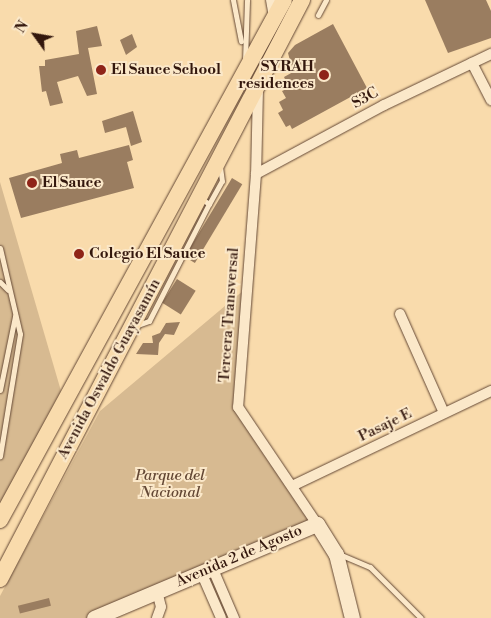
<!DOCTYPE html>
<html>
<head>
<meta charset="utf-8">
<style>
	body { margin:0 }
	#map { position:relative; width:491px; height:618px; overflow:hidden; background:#f9dbac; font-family:"Libre Bodoni",serif }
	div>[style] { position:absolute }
	.green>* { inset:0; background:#d7ba91 }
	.building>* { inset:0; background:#9a7d60; transform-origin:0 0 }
	.roads { filter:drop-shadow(0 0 1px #644835) drop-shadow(0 0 1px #644835) }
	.lane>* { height:5px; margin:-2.5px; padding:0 2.5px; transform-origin:2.5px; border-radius:2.5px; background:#fbe8c9 }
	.street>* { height:10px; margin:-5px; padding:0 5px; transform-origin:5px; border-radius:5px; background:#fbe8c9 }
	.secondary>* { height:15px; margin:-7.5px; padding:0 7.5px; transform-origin:7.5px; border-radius:7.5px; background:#fbe8c9 }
	.primary>* { height:16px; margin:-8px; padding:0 8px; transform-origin:8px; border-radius:8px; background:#f9dbac }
	.dots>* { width:14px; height:14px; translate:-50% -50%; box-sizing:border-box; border:2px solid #fbe8c9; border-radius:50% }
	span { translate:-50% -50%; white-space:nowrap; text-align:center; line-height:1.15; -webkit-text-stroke:4px #fbe8c9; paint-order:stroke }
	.poi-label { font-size:15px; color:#33170d; font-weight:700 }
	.right { translate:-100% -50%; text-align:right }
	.left { translate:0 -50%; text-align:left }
	.street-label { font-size:15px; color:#33170d }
	.park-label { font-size:15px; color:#644835; font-style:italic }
	.north { position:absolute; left:10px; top:10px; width:50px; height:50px; -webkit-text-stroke:4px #fbe8c9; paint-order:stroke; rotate:302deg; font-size:14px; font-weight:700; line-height:20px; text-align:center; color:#33170d }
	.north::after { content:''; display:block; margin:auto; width:18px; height:22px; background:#33170d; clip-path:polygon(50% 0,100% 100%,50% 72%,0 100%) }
</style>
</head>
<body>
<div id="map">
	<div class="green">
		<i style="clip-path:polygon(0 182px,61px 391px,0 505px)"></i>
		<i style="clip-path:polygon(244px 290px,236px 408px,322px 528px,93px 618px,0 618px,0 596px,100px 411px)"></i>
	</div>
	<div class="building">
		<i style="clip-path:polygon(425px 0,486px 0,491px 11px,491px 38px,448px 53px)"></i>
		<i style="clip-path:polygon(333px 24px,367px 88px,292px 129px,290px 125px,286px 127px,278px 113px,283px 110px,279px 102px,286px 98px,282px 91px,289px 88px,284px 77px,293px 72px,288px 53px,295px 45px)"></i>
		<i style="clip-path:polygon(97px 26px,102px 46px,88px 48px,97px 94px,87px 96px,78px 76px,57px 82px,63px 103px,50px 106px,46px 91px,42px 92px,39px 66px,45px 66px,45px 60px,79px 54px,76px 31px)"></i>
		<i style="clip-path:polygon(132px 34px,137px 47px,126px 55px,120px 40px)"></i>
		<i style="clip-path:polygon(133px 111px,142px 142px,131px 146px,126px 127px,105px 133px,102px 121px)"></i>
		<i style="clip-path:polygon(129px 145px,133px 160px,127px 162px,134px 188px,21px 218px,9px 178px,62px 163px,60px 154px,77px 150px,79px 158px)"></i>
		<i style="left:232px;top:178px;width:12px;height:92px;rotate:31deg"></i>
		<i style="left:177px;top:279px;width:22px;height:28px;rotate:32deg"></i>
		<i style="clip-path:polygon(180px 322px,174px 335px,165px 334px,159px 343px,158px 355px,136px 354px,143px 343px,153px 343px,152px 336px,160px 333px,166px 323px)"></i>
		<i style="left:49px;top:598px;width:8px;height:32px;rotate:76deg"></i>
	</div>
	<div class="roads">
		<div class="lane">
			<i style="left:233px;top:0;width:42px;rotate:79deg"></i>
			<i style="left:318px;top:15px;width:17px;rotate:-62deg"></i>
			<i style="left:245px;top:61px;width:61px;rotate:-88.1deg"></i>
			<i style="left:209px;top:204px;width:26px;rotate:-61deg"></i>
			<i style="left:222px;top:181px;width:14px;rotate:-98deg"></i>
			<i style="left:0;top:248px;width:88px;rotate:76.9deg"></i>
			<i style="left:20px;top:334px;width:124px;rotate:99.3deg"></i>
			<i style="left:0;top:282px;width:11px;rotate:45deg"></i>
			<i style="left:135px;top:326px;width:15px;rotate:-20deg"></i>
			<i style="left:149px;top:321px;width:131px;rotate:-62.9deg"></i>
			<i style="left:209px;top:204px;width:9px;rotate:-144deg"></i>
			<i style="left:0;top:390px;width:76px;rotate:-78.5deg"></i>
			<i style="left:339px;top:554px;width:34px;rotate:23deg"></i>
			<i style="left:370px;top:567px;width:72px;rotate:45deg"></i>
		</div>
		<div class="street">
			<i style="left:271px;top:0;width:17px;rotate:80deg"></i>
			<i style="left:472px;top:63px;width:42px;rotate:62.8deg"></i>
			<i style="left:258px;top:89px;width:85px;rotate:91.3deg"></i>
			<i style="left:256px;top:174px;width:234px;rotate:94.4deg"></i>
			<i style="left:238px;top:407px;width:141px;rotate:56deg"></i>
			<i style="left:256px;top:174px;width:145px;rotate:-28.3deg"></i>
			<i style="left:384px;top:105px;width:119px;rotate:-25.5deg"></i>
			<i style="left:400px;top:314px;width:108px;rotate:66deg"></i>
			<i style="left:292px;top:486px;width:221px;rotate:-25.5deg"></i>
			<i style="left:212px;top:567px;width:56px;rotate:66.7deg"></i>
			<i style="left:201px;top:572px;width:50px;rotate:66.5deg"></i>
			<i style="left:157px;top:591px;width:16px;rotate:76deg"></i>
			<i style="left:161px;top:607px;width:12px;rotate:110deg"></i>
		</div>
		<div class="secondary">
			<i style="left:94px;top:618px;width:242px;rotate:-22.9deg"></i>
			<i style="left:317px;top:524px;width:36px;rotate:58deg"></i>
			<i style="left:336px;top:554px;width:66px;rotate:76deg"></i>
		</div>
		<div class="primary">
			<i style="left:0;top:520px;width:592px;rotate:-61.36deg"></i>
			<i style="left:0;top:579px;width:653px;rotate:-62.45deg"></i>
		</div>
	</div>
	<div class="dots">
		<i style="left:101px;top:70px;background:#8f2418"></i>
		<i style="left:324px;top:75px;background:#8f2418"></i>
		<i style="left:32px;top:183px;background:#8f2418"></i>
		<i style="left:79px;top:254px;background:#8f2418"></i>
	</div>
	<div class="poi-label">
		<span class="right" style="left:314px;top:75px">SYRAH<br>residences</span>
		<span class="left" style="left:111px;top:70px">El Sauce School</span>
		<span class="left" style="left:42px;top:183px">El Sauce</span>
		<span class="left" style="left:89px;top:254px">Colegio El Sauce</span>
	</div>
	<div class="street-label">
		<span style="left:365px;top:98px;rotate:-29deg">S3C</span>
		<span style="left:229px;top:315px;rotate:-86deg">Tercera Transversal</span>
		<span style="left:109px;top:369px;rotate:-62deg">Avenida Oswaldo Guayasamín</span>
		<span style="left:385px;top:425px;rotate:-26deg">Pasaje E</span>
		<span style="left:239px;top:556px;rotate:-23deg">Avenida 2 de Agosto</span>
	</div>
	<div class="park-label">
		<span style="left:170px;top:484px">Parque del<br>Nacional</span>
	</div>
	<div class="north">N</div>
</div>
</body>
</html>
